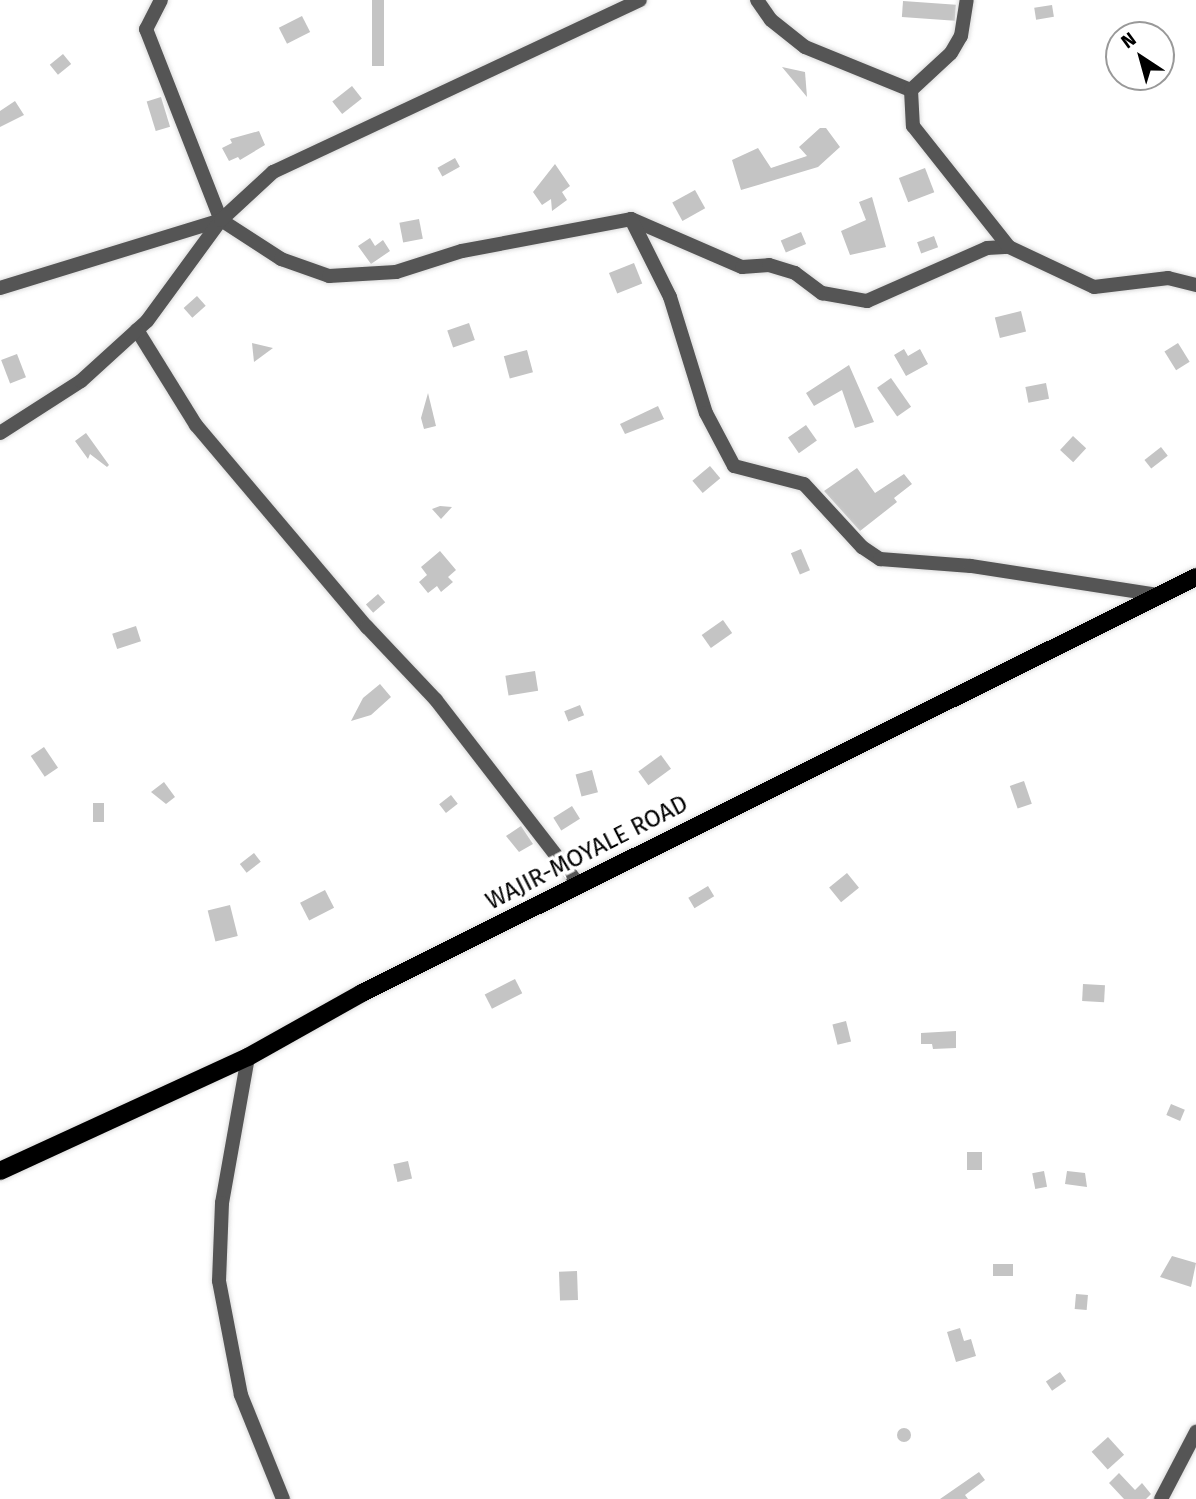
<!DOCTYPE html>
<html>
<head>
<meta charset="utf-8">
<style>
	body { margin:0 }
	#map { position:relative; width:1196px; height:1499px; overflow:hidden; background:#fff; font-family:"Fira Sans",sans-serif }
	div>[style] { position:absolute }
	.building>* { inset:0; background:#c4c4c4; transform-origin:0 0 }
	.round { border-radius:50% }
	.roads { filter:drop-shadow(0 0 2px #dbdbdb) drop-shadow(0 0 2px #dbdbdb) }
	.minor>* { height:14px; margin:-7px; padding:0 7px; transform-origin:7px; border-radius:7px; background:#555 }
	.major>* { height:18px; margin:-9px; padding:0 9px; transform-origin:9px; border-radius:9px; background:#000 }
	span { translate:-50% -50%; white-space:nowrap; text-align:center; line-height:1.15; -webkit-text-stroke:7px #fff; paint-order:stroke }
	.street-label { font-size:24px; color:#000 }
	.north { position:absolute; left:1105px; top:21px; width:70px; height:70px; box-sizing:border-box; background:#fff; border:2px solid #999; border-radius:50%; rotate:324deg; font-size:19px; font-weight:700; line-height:28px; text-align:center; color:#000 }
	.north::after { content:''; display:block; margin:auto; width:24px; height:32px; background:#000; clip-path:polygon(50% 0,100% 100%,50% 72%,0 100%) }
</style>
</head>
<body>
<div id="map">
	<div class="building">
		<i style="left:372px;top:0;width:12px;height:66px"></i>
		<i style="left:903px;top:1px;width:53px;height:16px;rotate:4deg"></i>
		<i style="left:1052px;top:5px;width:12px;height:18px;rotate:81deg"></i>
		<i style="left:302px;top:16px;width:18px;height:26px;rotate:63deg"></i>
		<i style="left:63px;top:54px;width:13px;height:17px;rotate:51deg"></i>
		<i style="clip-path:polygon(782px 67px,805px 72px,807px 97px)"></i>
		<i style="left:352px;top:86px;width:16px;height:25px;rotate:52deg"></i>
		<i style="left:161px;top:97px;width:31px;height:15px;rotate:73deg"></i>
		<i style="clip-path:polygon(15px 101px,24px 115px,0 127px,0 111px)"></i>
		<i style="clip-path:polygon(820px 128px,826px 128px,840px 147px,818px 167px,741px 190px,732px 160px,758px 148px,771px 168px,807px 156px,799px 147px)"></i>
		<i style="clip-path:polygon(259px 131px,265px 145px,240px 160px,238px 157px,229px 161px,222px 148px,232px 143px,230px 139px)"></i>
		<i style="left:455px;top:158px;width:10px;height:20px;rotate:61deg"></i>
		<i style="clip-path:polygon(555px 164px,570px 186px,562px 192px,567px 200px,552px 211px,551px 199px,542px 205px,533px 192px)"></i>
		<i style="left:925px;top:168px;width:26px;height:28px;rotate:69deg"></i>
		<i style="left:695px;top:190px;width:21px;height:26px;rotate:61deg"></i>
		<i style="clip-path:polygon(872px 197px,886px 247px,850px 255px,841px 231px,866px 220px,859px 202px)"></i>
		<i style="left:419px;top:219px;width:20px;height:20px;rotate:79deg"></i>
		<i style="left:801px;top:232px;width:13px;height:22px;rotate:67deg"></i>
		<i style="left:934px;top:236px;width:12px;height:18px;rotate:70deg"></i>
		<i style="clip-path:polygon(370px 238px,375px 246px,383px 240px,390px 251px,371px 264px,358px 246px)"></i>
		<i style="left:634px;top:263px;width:22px;height:27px;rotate:68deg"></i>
		<i style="left:197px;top:296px;width:13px;height:18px;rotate:48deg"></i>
		<i style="left:1021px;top:311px;width:21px;height:27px;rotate:76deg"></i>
		<i style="left:469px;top:323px;width:18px;height:23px;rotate:71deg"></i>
		<i style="clip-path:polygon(252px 343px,273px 348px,254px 362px)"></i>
		<i style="left:1178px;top:343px;width:22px;height:16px;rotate:58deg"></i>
		<i style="clip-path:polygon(904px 349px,908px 356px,920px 349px,928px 364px,906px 376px,894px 355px)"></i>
		<i style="left:527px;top:350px;width:23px;height:24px;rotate:75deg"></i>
		<i style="left:17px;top:354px;width:25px;height:17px;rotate:69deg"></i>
		<i style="clip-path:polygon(849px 365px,874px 422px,855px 428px,842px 390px,814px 406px,806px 393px)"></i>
		<i style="left:891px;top:378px;width:35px;height:17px;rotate:55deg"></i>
		<i style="left:1046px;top:383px;width:16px;height:21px;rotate:79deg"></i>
		<i style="clip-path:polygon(428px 393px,436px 426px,424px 429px,421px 418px)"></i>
		<i style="clip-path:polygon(658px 406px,664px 419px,625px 434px,620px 424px)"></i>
		<i style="left:806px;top:425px;width:19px;height:22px;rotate:55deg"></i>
		<i style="clip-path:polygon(86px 433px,109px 465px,107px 467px,90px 454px,88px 459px,75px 441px)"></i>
		<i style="left:1073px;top:436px;width:18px;height:19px;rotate:43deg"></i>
		<i style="left:1161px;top:447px;width:11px;height:21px;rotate:52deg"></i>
		<i style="left:710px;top:466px;width:16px;height:23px;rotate:50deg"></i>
		<i style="clip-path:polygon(857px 468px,875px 493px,904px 474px,912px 484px,894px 498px,897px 502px,860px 531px,824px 491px)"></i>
		<i style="clip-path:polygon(440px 506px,452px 507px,441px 519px,432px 509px)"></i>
		<i style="left:801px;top:549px;width:23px;height:11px;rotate:67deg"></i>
		<i style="clip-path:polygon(440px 551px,456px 570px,448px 577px,453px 582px,441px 592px,437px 586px,428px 593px,419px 582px,427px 575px,421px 567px)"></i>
		<i style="left:378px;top:594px;width:11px;height:16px;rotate:49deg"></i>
		<i style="left:723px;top:620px;width:16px;height:26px;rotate:55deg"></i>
		<i style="left:136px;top:626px;width:16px;height:25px;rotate:72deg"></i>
		<i style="left:535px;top:671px;width:20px;height:30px;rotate:81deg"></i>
		<i style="clip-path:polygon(380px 684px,391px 697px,371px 715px,351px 721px,363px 698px)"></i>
		<i style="left:580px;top:705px;width:11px;height:17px;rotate:68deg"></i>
		<i style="left:44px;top:747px;width:25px;height:16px;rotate:56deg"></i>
		<i style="left:661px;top:755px;width:17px;height:28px;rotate:54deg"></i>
		<i style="left:592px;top:770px;width:23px;height:17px;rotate:75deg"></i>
		<i style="left:1024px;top:781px;width:24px;height:15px;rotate:71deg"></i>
		<i style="clip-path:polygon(164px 782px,175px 797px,166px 804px,151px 792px)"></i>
		<i style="left:451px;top:795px;width:11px;height:15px;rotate:52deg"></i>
		<i style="left:93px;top:803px;width:11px;height:19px"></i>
		<i style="left:572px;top:806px;width:15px;height:22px;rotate:58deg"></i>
		<i style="clip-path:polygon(521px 826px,533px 844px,519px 852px,506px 836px)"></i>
		<i style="left:254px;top:853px;width:11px;height:18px;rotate:52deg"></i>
		<i style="left:847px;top:873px;width:19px;height:23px;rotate:51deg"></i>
		<i style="left:708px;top:886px;width:12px;height:23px;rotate:59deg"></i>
		<i style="left:325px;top:890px;width:20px;height:28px;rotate:63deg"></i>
		<i style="left:230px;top:905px;width:32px;height:23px;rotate:76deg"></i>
		<i style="left:515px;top:979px;width:16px;height:34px;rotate:63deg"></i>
		<i style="left:1083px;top:984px;width:22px;height:17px;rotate:3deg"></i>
		<i style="left:846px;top:1021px;width:21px;height:14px;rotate:76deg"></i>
		<i style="clip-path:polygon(956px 1031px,956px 1048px,933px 1049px,932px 1044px,921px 1044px,921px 1033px)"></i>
		<i style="left:1171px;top:1104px;width:15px;height:12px;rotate:23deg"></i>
		<i style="left:982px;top:1152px;width:18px;height:15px;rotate:90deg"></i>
		<i style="left:408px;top:1161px;width:18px;height:15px;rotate:77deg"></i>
		<i style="left:1044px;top:1171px;width:16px;height:12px;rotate:79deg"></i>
		<i style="clip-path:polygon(1067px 1171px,1085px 1173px,1087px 1187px,1065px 1184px)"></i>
		<i style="clip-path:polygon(1172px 1256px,1196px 1263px,1191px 1287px,1160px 1277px)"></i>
		<i style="left:993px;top:1264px;width:20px;height:12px"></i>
		<i style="left:577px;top:1271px;width:29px;height:18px;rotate:88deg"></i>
		<i style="left:1076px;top:1294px;width:12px;height:15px;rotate:5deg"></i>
		<i style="clip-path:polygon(960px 1328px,964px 1341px,971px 1339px,976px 1356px,956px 1362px,947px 1332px)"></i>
		<i style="left:1060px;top:1372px;width:11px;height:17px;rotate:56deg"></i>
		<i class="round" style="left:897px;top:1428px;width:14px;height:14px"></i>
		<i style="left:1108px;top:1437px;width:24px;height:22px;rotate:48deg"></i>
		<i style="clip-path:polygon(979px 1472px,985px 1480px,965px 1495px,968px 1499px,940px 1499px)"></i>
		<i style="clip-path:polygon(1119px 1473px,1135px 1490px,1142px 1483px,1151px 1494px,1146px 1499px,1124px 1499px,1109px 1483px)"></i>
	</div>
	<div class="roads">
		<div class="minor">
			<i style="left:161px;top:0;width:33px;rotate:117deg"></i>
			<i style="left:146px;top:29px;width:205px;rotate:68.6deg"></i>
			<i style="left:221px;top:220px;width:72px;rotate:33deg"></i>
			<i style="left:281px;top:259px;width:51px;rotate:19.5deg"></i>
			<i style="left:329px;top:276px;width:67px;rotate:-3.4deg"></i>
			<i style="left:396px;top:272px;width:69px;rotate:-17.7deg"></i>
			<i style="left:462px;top:251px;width:172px;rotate:-10.7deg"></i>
			<i style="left:631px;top:219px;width:121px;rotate:23.4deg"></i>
			<i style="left:742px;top:267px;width:27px;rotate:-4deg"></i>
			<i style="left:769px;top:265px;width:27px;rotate:17deg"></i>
			<i style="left:795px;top:273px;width:34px;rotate:37deg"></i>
			<i style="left:822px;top:293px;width:46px;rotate:10.1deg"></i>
			<i style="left:867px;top:301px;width:131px;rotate:-23.8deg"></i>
			<i style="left:987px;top:248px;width:22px;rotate:-3deg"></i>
			<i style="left:1009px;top:247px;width:94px;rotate:25.2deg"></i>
			<i style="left:1094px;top:287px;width:75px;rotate:-6.9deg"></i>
			<i style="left:1168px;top:278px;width:29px;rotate:14deg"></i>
			<i style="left:757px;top:0;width:24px;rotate:55deg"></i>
			<i style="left:771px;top:20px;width:43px;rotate:38.5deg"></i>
			<i style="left:805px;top:47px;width:114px;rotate:22.1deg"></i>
			<i style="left:911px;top:90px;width:36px;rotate:87deg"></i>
			<i style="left:913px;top:126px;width:154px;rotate:51.6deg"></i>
			<i style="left:911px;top:90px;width:54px;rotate:-42.8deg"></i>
			<i style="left:951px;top:53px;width:20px;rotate:-60deg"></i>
			<i style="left:961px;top:36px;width:36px;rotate:-81deg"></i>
			<i style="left:631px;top:219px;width:87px;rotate:63.4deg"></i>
			<i style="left:670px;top:297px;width:121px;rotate:72.8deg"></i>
			<i style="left:706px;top:413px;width:60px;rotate:62.2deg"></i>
			<i style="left:734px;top:466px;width:72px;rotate:14.4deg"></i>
			<i style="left:804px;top:484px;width:86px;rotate:47.4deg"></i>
			<i style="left:862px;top:547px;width:22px;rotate:34deg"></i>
			<i style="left:880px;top:559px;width:91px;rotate:4.4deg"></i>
			<i style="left:971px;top:566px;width:190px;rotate:8.8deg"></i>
			<i style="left:0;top:288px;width:231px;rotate:-17.1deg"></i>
			<i style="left:137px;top:330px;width:112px;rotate:58.2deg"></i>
			<i style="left:196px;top:425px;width:265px;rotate:49.8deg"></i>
			<i style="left:367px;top:627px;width:100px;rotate:46.6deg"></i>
			<i style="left:436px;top:700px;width:232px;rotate:52.3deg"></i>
			<i style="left:0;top:433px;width:96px;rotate:-32.7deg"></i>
			<i style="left:81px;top:381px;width:89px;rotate:-42.3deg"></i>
			<i style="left:147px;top:321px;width:125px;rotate:-53.8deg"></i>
			<i style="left:221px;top:220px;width:71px;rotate:-42.7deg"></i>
			<i style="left:273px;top:172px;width:405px;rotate:-25.1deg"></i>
			<i style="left:248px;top:1057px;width:148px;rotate:100.1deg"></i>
			<i style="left:222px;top:1203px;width:78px;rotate:92.2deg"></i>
			<i style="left:219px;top:1281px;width:116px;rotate:79.1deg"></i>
			<i style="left:241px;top:1395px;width:112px;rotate:68deg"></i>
			<i style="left:1161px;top:1499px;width:76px;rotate:-62.4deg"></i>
		</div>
		<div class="major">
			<i style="left:0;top:1171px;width:273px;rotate:-24.7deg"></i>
			<i style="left:248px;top:1057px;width:131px;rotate:-29.3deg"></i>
			<i style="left:362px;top:993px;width:932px;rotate:-26.51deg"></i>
		</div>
	</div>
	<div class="street-label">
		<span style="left:587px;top:853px;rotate:-27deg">WAJIR-MOYALE ROAD</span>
	</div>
	<div class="north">N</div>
</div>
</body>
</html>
